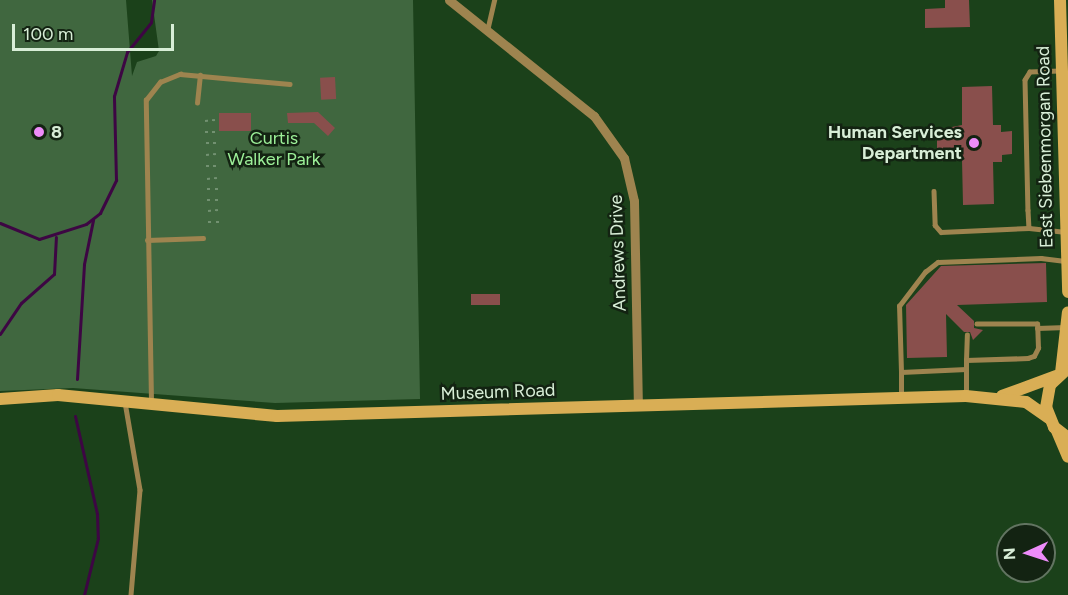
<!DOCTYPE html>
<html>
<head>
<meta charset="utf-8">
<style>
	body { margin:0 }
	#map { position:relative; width:1068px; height:595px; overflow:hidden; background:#1b411a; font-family:Figtree,sans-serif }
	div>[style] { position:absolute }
	.green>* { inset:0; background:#40673f }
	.stream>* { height:3px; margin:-1.5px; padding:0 1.5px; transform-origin:1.5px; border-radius:1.5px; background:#3d0643 }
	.building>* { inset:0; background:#894f4c; transform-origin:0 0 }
	.path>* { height:2px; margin-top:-1px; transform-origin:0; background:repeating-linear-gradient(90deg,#729171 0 3px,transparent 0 7.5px) }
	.lane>* { height:4.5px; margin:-2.25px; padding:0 2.25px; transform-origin:2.25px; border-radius:2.25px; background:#9e844f }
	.street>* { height:9px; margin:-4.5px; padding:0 4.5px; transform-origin:4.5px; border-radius:4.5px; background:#9e844f }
	.secondary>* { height:12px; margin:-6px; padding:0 6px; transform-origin:6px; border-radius:6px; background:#d9ae55 }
	.dots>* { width:16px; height:16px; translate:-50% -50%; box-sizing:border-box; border:3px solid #132312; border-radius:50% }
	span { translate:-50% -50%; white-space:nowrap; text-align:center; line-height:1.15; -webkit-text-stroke:5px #132312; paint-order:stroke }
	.poi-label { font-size:18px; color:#d8eed7; font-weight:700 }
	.left { translate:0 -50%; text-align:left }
	.right { translate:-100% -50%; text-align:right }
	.park-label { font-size:18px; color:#9cef98 }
	.street-label { font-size:18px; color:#d8eed7 }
	.north { position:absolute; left:996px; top:523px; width:60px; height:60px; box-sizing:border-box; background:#132312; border:2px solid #627461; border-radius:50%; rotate:267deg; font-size:16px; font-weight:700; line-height:24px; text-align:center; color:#d8eed7 }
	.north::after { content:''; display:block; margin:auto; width:21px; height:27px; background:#ed8cf9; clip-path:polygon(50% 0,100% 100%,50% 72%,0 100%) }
	.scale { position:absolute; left:12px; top:24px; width:162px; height:27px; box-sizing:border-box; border:3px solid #d8eed7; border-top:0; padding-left:8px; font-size:18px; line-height:21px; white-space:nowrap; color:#d8eed7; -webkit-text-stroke:4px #132312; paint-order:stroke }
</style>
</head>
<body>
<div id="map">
	<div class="green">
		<i style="clip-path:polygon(0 0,126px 0,132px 76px,137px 62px,156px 56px,159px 51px,152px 0,413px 0,420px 399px,275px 403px,73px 388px,0 391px)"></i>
	</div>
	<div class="stream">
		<i style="left:0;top:223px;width:42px;rotate:22.3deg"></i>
		<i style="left:39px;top:239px;width:49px;rotate:-17.7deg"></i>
		<i style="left:86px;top:224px;width:18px;rotate:-38deg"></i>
		<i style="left:100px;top:213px;width:37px;rotate:-64deg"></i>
		<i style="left:116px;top:180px;width:84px;rotate:-91.4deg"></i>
		<i style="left:114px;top:96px;width:46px;rotate:-73.5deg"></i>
		<i style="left:127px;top:52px;width:38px;rotate:-51deg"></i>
		<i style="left:151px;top:22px;width:22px;rotate:-82deg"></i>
		<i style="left:0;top:334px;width:37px;rotate:-56deg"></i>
		<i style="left:21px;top:303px;width:44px;rotate:-41.3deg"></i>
		<i style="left:54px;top:274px;width:37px;rotate:-87deg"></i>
		<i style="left:77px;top:379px;width:115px;rotate:-86.5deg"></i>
		<i style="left:84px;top:264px;width:45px;rotate:-78.4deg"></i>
		<i style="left:75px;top:416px;width:100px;rotate:77.3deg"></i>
		<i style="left:97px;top:514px;width:24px;rotate:88deg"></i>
		<i style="left:98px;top:538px;width:59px;rotate:103.8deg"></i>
	</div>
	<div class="building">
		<i style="clip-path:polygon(945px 0,969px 0,970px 27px,925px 28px,925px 9px,945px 8px)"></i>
		<i style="left:335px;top:77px;width:22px;height:15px;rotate:87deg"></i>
		<i style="clip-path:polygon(992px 86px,993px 125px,1001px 125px,1001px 132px,1012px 131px,1012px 154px,1002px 155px,1002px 162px,993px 162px,994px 204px,963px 205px,962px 160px,937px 161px,937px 130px,962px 125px,962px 87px)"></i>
		<i style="clip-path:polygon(318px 112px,335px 128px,328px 136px,314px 123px,288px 123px,287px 113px)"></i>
		<i style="left:251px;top:113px;width:18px;height:32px;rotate:90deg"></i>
		<i style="clip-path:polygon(1046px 263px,1047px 302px,957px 305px,974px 321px,974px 328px,983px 330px,973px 340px,970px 332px,964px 332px,946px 314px,947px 357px,907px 358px,906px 305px,941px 266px)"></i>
		<i style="left:471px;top:294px;width:29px;height:11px"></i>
	</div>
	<div class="path">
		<i style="left:205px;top:121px;width:10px;rotate:-6deg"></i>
		<i style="left:205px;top:132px;width:11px"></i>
		<i style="left:206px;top:143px;width:10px"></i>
		<i style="left:206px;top:155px;width:10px;rotate:-6deg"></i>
		<i style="left:206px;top:166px;width:11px"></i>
		<i style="left:207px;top:179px;width:10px;rotate:-6deg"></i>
		<i style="left:207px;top:189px;width:11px"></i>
		<i style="left:207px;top:200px;width:11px"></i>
		<i style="left:208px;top:211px;width:10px;rotate:-6deg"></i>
		<i style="left:208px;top:222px;width:11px"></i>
	</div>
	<div class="lane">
		<i style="left:487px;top:31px;width:32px;rotate:-77deg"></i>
		<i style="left:1060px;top:71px;width:30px;rotate:178deg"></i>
		<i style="left:1030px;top:72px;width:9px;rotate:122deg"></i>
		<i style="left:1025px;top:80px;width:130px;rotate:88.7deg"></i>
		<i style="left:1028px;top:210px;width:18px;rotate:87deg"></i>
		<i style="left:1029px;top:228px;width:37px;rotate:6deg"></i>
		<i style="left:197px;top:103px;width:28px;rotate:-84deg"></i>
		<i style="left:934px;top:191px;width:34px;rotate:88deg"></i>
		<i style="left:935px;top:225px;width:9px;rotate:49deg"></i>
		<i style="left:941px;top:232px;width:88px;rotate:-2.6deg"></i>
		<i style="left:147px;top:240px;width:56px;rotate:-2deg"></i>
		<i style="left:1037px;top:328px;width:29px;rotate:-2deg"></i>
		<i style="left:966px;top:360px;width:25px;rotate:-88deg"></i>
		<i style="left:901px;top:372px;width:66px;rotate:-91.7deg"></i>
		<i style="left:899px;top:306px;width:43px;rotate:-52.6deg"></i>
		<i style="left:925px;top:272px;width:16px;rotate:-38deg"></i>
		<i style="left:938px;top:262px;width:103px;rotate:-2.2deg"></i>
		<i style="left:1041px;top:258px;width:24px;rotate:7deg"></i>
		<i style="left:966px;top:393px;width:33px;rotate:-90deg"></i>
		<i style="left:966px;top:360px;width:62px;rotate:-1.8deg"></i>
		<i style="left:1028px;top:358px;width:6px;rotate:-18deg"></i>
		<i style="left:1034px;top:356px;width:9px;rotate:-63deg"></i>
		<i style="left:1038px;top:348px;width:24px;rotate:-92deg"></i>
		<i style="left:1037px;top:324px;width:60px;rotate:180deg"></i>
		<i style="left:901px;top:395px;width:23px;rotate:-90deg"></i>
		<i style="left:901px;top:372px;width:65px;rotate:-2.6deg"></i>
		<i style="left:151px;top:401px;width:301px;rotate:-91deg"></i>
		<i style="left:146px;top:100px;width:23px;rotate:-52deg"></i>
		<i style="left:160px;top:82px;width:22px;rotate:-22deg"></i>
		<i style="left:180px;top:74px;width:110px;rotate:5.2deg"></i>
		<i style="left:125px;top:402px;width:89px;rotate:80.3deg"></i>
		<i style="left:140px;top:490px;width:105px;rotate:94.9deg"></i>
	</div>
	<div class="street">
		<i style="left:449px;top:0;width:186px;rotate:38.7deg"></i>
		<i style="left:594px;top:116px;width:52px;rotate:54.5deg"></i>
		<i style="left:624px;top:158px;width:44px;rotate:76.9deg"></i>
		<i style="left:634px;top:201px;width:205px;rotate:88.9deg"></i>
	</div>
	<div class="secondary">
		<i style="left:1060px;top:0;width:292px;rotate:88.4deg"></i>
		<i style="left:1068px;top:368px;width:25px;rotate:137deg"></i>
		<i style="left:1050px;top:385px;width:22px;rotate:100deg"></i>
		<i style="left:1046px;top:407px;width:22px;rotate:68deg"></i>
		<i style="left:1054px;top:427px;width:18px;rotate:38deg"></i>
		<i style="left:1061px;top:373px;width:61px;rotate:-83.5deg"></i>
		<i style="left:1002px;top:396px;width:58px;rotate:-20.3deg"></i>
		<i style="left:0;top:399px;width:58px;rotate:-3.9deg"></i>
		<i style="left:58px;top:395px;width:220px;rotate:5.5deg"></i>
		<i style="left:277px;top:416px;width:689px;rotate:-1.66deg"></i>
		<i style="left:966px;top:396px;width:60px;rotate:5.7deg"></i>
		<i style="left:1026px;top:402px;width:28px;rotate:35deg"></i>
		<i style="left:1057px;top:431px;width:28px;rotate:67deg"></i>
	</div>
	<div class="dots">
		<i style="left:39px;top:132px;background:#ed8cf9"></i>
		<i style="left:974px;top:143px;background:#ed8cf9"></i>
	</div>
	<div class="poi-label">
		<span class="left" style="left:51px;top:132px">8</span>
		<span class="right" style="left:962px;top:143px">Human Services<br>Department</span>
	</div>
	<div class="park-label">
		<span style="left:274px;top:149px">Curtis<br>Walker Park</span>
	</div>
	<div class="street-label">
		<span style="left:1045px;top:147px;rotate:-91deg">East Siebenmorgan Road</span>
		<span style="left:618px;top:253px;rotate:-92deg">Andrews Drive</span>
		<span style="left:498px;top:392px;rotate:-2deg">Museum Road</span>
	</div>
	<div class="north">N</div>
	<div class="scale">100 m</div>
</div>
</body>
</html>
